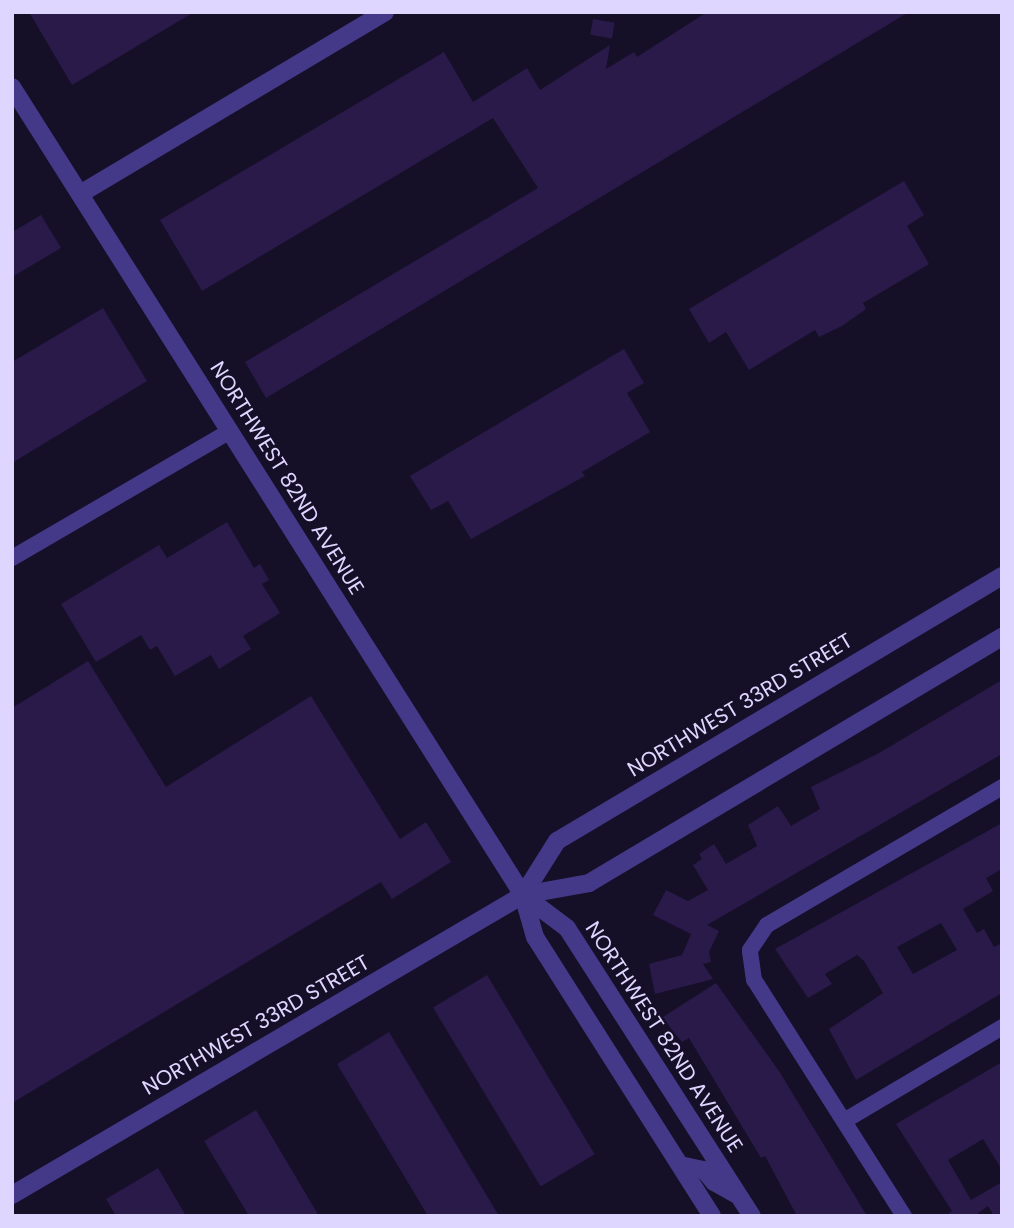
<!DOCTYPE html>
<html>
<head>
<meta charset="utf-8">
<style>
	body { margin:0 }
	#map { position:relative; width:1014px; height:1228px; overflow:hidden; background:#160f28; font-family:Poppins,sans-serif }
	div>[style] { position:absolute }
	.building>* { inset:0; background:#291a49; transform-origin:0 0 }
	.minor>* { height:16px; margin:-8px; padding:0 8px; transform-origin:8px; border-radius:8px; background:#443988 }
	.tertiary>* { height:18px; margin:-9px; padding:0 9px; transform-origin:9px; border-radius:9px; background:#443988 }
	span { translate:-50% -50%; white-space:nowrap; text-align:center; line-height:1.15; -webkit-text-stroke:5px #160f28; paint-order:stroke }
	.street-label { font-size:21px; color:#dfd6ff }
	.frame { position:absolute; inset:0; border:14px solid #dfd6ff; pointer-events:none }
</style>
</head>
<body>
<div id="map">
	<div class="building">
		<i style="clip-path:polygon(29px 12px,194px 12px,72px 85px)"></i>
		<i style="clip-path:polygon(707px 12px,909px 12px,266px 398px,245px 362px,538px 188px,493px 118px,202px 291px,160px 220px,444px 52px,473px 102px,527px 68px,540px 90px,610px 45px,606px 69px,634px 52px,637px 57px)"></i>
		<i style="left:593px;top:19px;width:22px;height:16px;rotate:10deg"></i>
		<i style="clip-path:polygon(904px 181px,924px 215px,907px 226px,929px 264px,863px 303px,866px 309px,842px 326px,819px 337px,815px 330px,749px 370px,726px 332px,709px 343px,689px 309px)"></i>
		<i style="clip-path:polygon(41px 215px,61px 248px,12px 277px,12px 232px)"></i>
		<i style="clip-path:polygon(103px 308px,147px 381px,12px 463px,12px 362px)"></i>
		<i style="clip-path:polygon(624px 349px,644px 383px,627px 393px,650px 432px,582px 472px,585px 476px,471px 539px,448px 501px,431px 510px,410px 476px)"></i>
		<i style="clip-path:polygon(227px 522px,254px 568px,260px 564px,269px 580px,262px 584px,280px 613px,243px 636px,251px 649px,219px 669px,211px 655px,175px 676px,157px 646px,150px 650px,141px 635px,96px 662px,61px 604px,159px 545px,167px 558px)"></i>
		<i style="clip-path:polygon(88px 661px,166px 787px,311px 696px,400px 839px,426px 822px,451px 862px,392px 899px,381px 882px,12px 1103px,12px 708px)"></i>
		<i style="clip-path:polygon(1002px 680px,1002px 754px,707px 925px,719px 931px,709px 952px,711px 962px,703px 964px,713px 979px,655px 994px,649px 964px,682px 955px,691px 934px,653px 915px,666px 890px,688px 901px,708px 890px,693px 865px,702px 859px,699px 854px,714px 844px,726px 864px,757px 846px,748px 825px,778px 806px,791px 826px,820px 809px,811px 787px,879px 753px)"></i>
		<i style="clip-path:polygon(evenodd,1002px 823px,1002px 869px,986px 878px,993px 891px,963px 909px,977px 933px,984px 929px,994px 947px,1002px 943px,1002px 993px,856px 1080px,829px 1029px,883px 993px,864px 961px,857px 955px,825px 974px,832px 984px,808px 998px,775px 949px,1002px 823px,941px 923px,957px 950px,913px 974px,897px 947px,941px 923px)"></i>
		<i style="left:487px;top:975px;width:209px;height:63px;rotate:59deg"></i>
		<i style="clip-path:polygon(716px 983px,779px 1071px,867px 1216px,797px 1216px,765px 1156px,761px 1158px,689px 1038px,682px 1042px,672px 1030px,663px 1017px)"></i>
		<i style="clip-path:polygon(389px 1032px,499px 1216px,428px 1216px,337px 1064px)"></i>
		<i style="clip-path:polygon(1002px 1062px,1002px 1170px,983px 1139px,948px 1160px,971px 1200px,1002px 1182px,1002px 1216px,994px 1216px,988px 1206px,978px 1213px,980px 1216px,945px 1216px,952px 1211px,896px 1124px)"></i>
		<i style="clip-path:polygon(256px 1110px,319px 1216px,249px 1216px,204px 1141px)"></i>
		<i style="clip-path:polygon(158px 1168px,186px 1216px,116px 1216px,106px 1199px)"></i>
	</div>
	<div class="minor">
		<i style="left:12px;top:558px;width:252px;rotate:-30.2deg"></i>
		<i style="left:844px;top:1121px;width:184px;rotate:-30.7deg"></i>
		<i style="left:904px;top:1216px;width:280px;rotate:-122.4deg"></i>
		<i style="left:754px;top:980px;width:30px;rotate:-98deg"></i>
		<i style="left:750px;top:950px;width:30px;rotate:-56deg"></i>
		<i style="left:767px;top:925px;width:273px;rotate:-30.4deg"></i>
	</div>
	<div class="tertiary">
		<i style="left:12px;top:87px;width:956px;rotate:57.69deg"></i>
		<i style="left:523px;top:895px;width:44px;rotate:74.1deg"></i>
		<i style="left:535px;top:937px;width:330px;rotate:57.6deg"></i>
		<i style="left:80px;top:194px;width:355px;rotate:-30.8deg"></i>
		<i style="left:523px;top:895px;width:64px;rotate:-57.8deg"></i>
		<i style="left:557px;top:841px;width:518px;rotate:-30.77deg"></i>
		<i style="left:523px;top:895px;width:55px;rotate:36.9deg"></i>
		<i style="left:567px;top:928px;width:342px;rotate:57.3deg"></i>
		<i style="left:680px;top:1165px;width:25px;rotate:12deg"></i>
		<i style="left:704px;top:1170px;width:16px;rotate:50deg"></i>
		<i style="left:714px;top:1182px;width:25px;rotate:29deg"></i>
		<i style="left:12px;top:1195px;width:593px;rotate:-30.42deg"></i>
		<i style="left:523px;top:895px;width:67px;rotate:-10.3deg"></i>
		<i style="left:589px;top:883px;width:481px;rotate:-30.8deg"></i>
	</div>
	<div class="street-label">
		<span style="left:287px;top:478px;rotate:58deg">NORTHWEST 82ND AVENUE</span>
		<span style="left:740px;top:705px;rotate:-31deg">NORTHWEST 33RD STREET</span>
		<span style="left:256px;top:1025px;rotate:-30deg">NORTHWEST 33RD STREET</span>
		<span style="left:664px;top:1037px;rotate:57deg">NORTHWEST 82ND AVENUE</span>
	</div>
	<div class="frame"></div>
</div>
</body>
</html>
